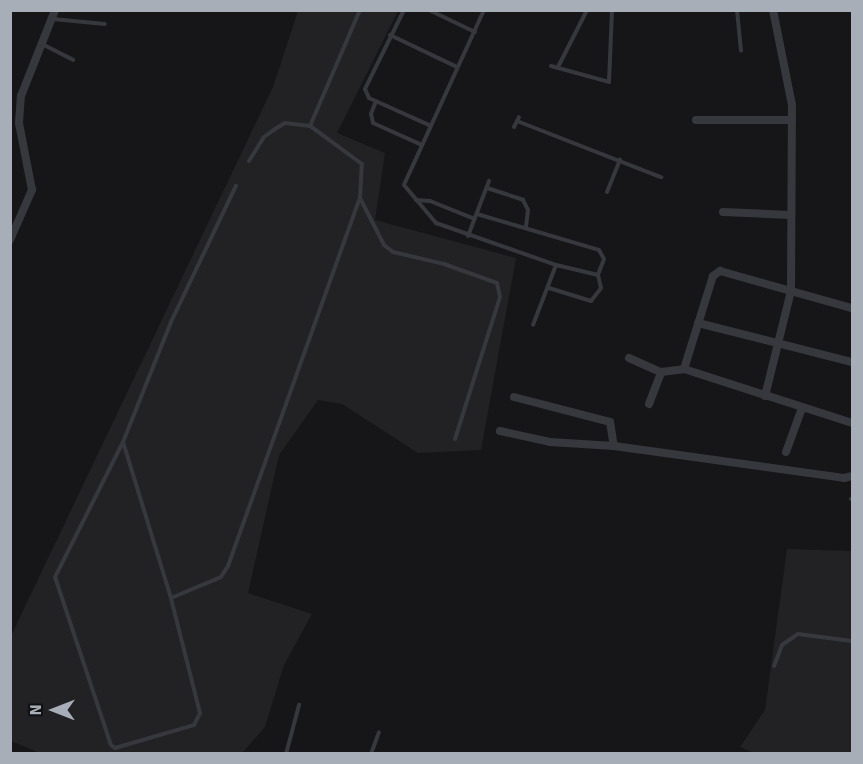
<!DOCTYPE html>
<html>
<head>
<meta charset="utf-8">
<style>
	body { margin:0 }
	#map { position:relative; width:863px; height:764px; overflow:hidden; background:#161618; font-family:Signika,sans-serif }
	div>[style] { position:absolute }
	.built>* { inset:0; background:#222225 }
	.service>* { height:4px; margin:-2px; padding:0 2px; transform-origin:2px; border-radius:2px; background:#37383d }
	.minor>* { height:8px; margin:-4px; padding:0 4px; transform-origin:4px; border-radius:4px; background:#37383d }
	span { translate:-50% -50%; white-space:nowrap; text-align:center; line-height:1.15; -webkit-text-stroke:6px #111113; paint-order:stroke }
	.frame { position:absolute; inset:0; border:12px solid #a8aeb8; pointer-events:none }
	.north { position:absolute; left:24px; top:680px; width:60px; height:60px; -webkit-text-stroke:4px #111113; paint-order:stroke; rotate:270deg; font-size:16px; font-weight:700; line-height:24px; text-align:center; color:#a8aeb8 }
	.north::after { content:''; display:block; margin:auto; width:21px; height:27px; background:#a8aeb8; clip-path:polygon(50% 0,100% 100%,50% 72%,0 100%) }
</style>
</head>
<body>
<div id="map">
	<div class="built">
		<i style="clip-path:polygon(298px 11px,398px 11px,337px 133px,385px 153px,375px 220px,516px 258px,481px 450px,418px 453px,342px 404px,318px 400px,279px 455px,248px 593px,312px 614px,284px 665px,265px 727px,242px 753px,40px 753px,11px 741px,10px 638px,273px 87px)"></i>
		<i style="clip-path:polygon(787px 549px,852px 551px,852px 753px,754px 753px,740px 747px,765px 710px)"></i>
	</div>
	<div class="service">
		<i style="left:404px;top:10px;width:88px;rotate:116.3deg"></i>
		<i style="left:365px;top:89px;width:10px;rotate:66deg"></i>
		<i style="left:369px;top:98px;width:66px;rotate:24.2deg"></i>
		<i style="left:429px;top:10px;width:51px;rotate:25.6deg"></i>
		<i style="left:484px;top:10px;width:192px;rotate:114.6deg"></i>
		<i style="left:404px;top:185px;width:50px;rotate:49.9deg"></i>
		<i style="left:436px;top:223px;width:127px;rotate:19.3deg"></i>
		<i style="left:556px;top:265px;width:64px;rotate:111deg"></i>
		<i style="left:737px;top:10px;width:41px;rotate:84.4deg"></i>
		<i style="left:53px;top:19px;width:52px;rotate:5.5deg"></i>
		<i style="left:390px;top:35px;width:74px;rotate:25.5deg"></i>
		<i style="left:42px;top:44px;width:35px;rotate:27deg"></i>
		<i style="left:551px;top:66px;width:60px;rotate:15.4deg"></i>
		<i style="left:609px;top:82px;width:72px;rotate:-87.6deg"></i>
		<i style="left:558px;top:67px;width:64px;rotate:-63deg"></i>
		<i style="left:376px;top:101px;width:14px;rotate:111deg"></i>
		<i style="left:371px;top:114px;width:9px;rotate:77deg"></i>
		<i style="left:373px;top:123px;width:51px;rotate:24.1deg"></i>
		<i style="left:517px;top:121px;width:155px;rotate:21.3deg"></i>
		<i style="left:514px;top:127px;width:11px;rotate:-63deg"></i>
		<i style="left:249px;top:161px;width:28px;rotate:-58deg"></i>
		<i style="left:264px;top:137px;width:14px;rotate:-36deg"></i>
		<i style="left:275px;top:129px;width:12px;rotate:-31deg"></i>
		<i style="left:285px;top:123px;width:25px;rotate:7deg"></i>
		<i style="left:310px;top:126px;width:126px;rotate:-66.7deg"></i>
		<i style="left:487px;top:188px;width:38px;rotate:18deg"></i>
		<i style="left:523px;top:200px;width:11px;rotate:63deg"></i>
		<i style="left:528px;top:210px;width:17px;rotate:97deg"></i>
		<i style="left:607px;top:192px;width:35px;rotate:-68deg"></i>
		<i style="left:360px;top:198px;width:53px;rotate:62.9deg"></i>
		<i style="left:384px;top:245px;width:11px;rotate:38deg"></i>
		<i style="left:393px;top:252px;width:52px;rotate:13.2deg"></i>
		<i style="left:444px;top:264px;width:56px;rotate:19.7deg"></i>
		<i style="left:497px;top:283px;width:14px;rotate:78deg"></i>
		<i style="left:500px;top:297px;width:149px;rotate:107.6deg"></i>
		<i style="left:416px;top:200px;width:14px;rotate:4deg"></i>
		<i style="left:430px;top:201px;width:48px;rotate:21.8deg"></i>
		<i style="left:477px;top:214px;width:127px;rotate:16.4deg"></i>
		<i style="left:599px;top:250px;width:10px;rotate:61deg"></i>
		<i style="left:604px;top:259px;width:17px;rotate:111deg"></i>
		<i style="left:468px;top:236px;width:59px;rotate:-69.1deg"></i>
		<i style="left:549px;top:288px;width:44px;rotate:17.2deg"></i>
		<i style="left:591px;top:301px;width:16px;rotate:-52deg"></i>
		<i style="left:601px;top:288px;width:13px;rotate:-103deg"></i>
		<i style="left:598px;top:275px;width:43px;rotate:-166.6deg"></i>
		<i style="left:123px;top:442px;width:151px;rotate:116.7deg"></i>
		<i style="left:55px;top:577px;width:177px;rotate:71.6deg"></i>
		<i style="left:111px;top:745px;width:5px;rotate:37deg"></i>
		<i style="left:115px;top:748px;width:82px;rotate:-16.2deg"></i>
		<i style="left:194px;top:725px;width:13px;rotate:-63deg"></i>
		<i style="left:200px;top:713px;width:119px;rotate:-104.2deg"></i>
		<i style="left:171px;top:598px;width:163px;rotate:-107.1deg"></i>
		<i style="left:123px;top:442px;width:129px;rotate:-68.2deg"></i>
		<i style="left:171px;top:322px;width:151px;rotate:-64.5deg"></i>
		<i style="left:851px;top:499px;width:1px;rotate:-45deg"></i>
		<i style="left:171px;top:598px;width:54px;rotate:-22.8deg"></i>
		<i style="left:221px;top:577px;width:13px;rotate:-58deg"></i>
		<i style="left:228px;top:566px;width:391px;rotate:-70.3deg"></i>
		<i style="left:360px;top:198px;width:34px;rotate:-87deg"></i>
		<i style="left:362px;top:164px;width:64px;rotate:-143.8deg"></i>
		<i style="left:774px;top:666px;width:22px;rotate:-69deg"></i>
		<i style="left:782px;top:645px;width:19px;rotate:-35deg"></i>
		<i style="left:798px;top:634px;width:54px;rotate:7.4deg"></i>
		<i style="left:286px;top:754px;width:51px;rotate:-75.1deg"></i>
		<i style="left:371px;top:754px;width:23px;rotate:-70deg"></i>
	</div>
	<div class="minor">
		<i style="left:696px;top:120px;width:96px"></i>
		<i style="left:723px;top:212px;width:68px;rotate:2.5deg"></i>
		<i style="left:10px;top:240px;width:55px;rotate:-66.3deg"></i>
		<i style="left:32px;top:190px;width:68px;rotate:-101deg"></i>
		<i style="left:19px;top:123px;width:27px;rotate:-86deg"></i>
		<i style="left:21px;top:96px;width:92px;rotate:-68.4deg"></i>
		<i style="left:698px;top:323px;width:159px;rotate:14.2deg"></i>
		<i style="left:629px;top:358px;width:35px;rotate:24deg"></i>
		<i style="left:684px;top:369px;width:97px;rotate:-72.7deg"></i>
		<i style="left:713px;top:276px;width:9px;rotate:-36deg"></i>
		<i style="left:720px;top:271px;width:137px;rotate:15.7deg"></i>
		<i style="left:765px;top:396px;width:108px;rotate:-76.1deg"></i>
		<i style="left:791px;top:291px;width:186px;rotate:-89.7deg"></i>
		<i style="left:792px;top:105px;width:97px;rotate:-101.3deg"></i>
		<i style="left:514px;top:397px;width:99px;rotate:14.6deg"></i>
		<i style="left:610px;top:422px;width:24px;rotate:81deg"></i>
		<i style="left:649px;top:404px;width:34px;rotate:-69deg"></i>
		<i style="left:661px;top:372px;width:23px;rotate:-7deg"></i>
		<i style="left:684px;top:369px;width:176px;rotate:17.8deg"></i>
		<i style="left:500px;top:431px;width:51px;rotate:12.4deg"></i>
		<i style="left:550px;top:442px;width:64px;rotate:3.6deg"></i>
		<i style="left:614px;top:446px;width:232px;rotate:7.9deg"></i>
		<i style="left:844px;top:478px;width:8px;rotate:-14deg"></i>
		<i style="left:786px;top:452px;width:47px;rotate:-70deg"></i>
	</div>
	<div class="frame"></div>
	<div class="north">N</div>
</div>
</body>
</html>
